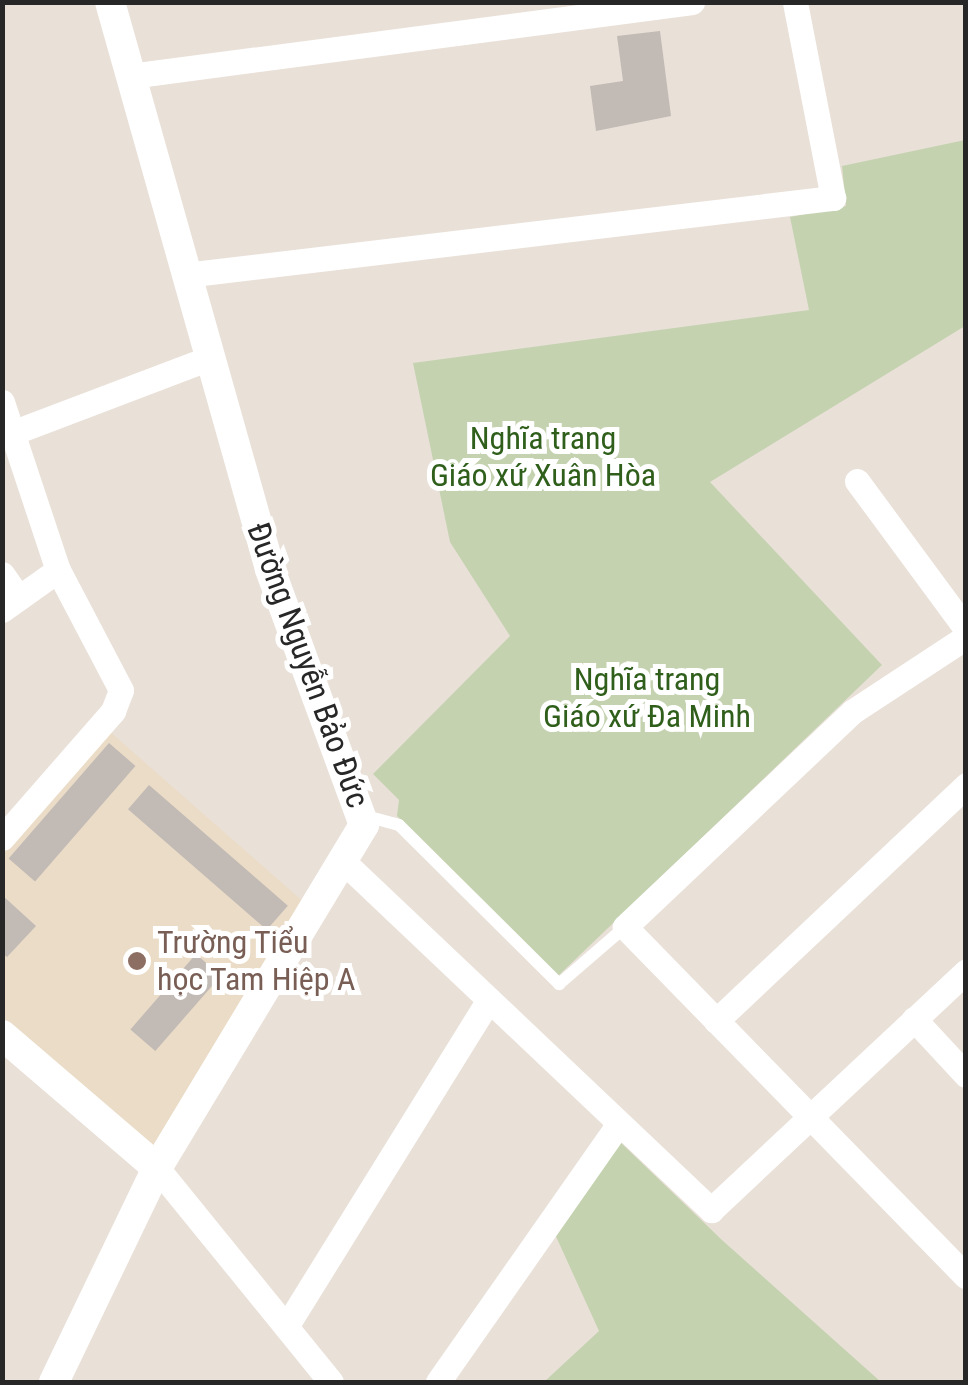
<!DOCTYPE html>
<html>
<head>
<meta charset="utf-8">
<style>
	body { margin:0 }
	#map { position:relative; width:968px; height:1385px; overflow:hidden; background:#e9e0d8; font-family:"Roboto Condensed",sans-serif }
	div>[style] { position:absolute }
	.education>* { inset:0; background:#ebdcc7 }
	.cemetery>* { inset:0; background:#c4d2b0 }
	.building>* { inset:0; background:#c1bab5; transform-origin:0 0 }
	.service>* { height:12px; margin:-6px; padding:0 6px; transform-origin:6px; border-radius:6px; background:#fff }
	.minor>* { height:25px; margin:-12.5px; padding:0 12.5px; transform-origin:12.5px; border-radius:12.5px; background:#fff }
	.tertiary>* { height:30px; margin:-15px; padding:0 15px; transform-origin:15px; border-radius:15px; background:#fff }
	.dots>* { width:28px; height:28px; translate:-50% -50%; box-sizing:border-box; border:5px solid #fff; border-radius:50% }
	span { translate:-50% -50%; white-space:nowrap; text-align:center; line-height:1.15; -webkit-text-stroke:10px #fff; paint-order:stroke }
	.park-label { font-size:32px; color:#2f5f1b }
	.street-label { font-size:32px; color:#272727 }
	.education-label { font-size:32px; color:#785e54 }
	.left { translate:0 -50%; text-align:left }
	.frame { position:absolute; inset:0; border:5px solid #272727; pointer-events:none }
</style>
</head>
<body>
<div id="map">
	<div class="education">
		<i style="clip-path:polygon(108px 730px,306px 904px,153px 1147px,3px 1017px,3px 852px)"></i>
	</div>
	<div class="cemetery">
		<i style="clip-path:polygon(965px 140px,965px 326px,710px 482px,882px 665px,558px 976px,397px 816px,399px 800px,373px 774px,510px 636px,450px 542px,413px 363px,809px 310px,790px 217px,846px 206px,842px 166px)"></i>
		<i style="clip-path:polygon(619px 1141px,722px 1240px,881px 1382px,544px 1382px,599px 1331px,554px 1232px)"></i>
	</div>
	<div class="building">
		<i style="clip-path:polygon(660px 31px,671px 116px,596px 131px,590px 86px,623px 81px,617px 36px)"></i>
		<i style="left:109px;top:743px;width:35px;height:153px;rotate:41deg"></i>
		<i style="left:149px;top:785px;width:184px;height:32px;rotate:41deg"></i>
		<i style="clip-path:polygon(2px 895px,36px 926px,7px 957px,2px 953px)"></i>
		<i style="left:196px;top:954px;width:33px;height:100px;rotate:41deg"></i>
	</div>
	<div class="service">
		<i style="left:362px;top:815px;width:38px;rotate:15deg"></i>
		<i style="left:399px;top:825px;width:226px;rotate:44.8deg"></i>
		<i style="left:559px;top:984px;width:87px;rotate:-40.8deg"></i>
	</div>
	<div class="minor">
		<i style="left:130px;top:76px;width:567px;rotate:-7.5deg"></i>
		<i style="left:185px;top:275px;width:653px;rotate:-6.78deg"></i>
		<i style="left:833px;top:198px;width:200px;rotate:-101deg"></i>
		<i style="left:2px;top:402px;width:177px;rotate:71.6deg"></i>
		<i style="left:58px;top:570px;width:69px;rotate:144.5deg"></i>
		<i style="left:12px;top:433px;width:211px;rotate:-20.8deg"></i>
		<i style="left:857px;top:481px;width:184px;rotate:53.6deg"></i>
		<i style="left:2px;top:574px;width:29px;rotate:55deg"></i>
		<i style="left:966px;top:637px;width:136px;rotate:146.7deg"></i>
		<i style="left:852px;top:712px;width:313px;rotate:136.6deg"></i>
		<i style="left:625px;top:927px;width:488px;rotate:45.7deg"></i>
		<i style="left:2px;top:838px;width:169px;rotate:-48.8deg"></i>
		<i style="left:113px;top:711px;width:22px;rotate:-69deg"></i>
		<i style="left:121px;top:690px;width:136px;rotate:-117.7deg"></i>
		<i style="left:347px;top:865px;width:502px;rotate:43.46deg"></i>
		<i style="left:711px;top:1210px;width:349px;rotate:-43.1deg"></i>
		<i style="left:914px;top:1019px;width:76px;rotate:47.1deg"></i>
		<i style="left:716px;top:1021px;width:344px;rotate:-43.3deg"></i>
		<i style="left:157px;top:1168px;width:276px;rotate:50.9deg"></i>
		<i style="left:289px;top:1322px;width:378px;rotate:-58.2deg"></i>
		<i style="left:438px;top:1382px;width:312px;rotate:-55deg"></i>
	</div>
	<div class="tertiary">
		<i style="left:2px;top:1035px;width:204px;rotate:40.6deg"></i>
		<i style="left:54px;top:1382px;width:237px;rotate:-64.3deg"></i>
		<i style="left:157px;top:1168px;width:401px;rotate:-58.9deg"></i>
		<i style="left:364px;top:825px;width:273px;rotate:-110.2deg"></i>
		<i style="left:270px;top:569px;width:589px;rotate:-105.76deg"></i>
	</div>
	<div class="dots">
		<i style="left:137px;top:961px;background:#8d6e63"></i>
	</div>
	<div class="park-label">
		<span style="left:543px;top:457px">Nghĩa trang<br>Giáo xứ Xuân Hòa</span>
		<span style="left:647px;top:698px">Nghĩa trang<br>Giáo xứ Đa Minh</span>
	</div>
	<div class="street-label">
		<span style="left:308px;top:665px;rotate:70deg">Đường Nguyễn Bảo Đức</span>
	</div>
	<div class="education-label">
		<span class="left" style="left:157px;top:961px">Trường Tiểu<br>học Tam Hiệp A</span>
	</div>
	<div class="frame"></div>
</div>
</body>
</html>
